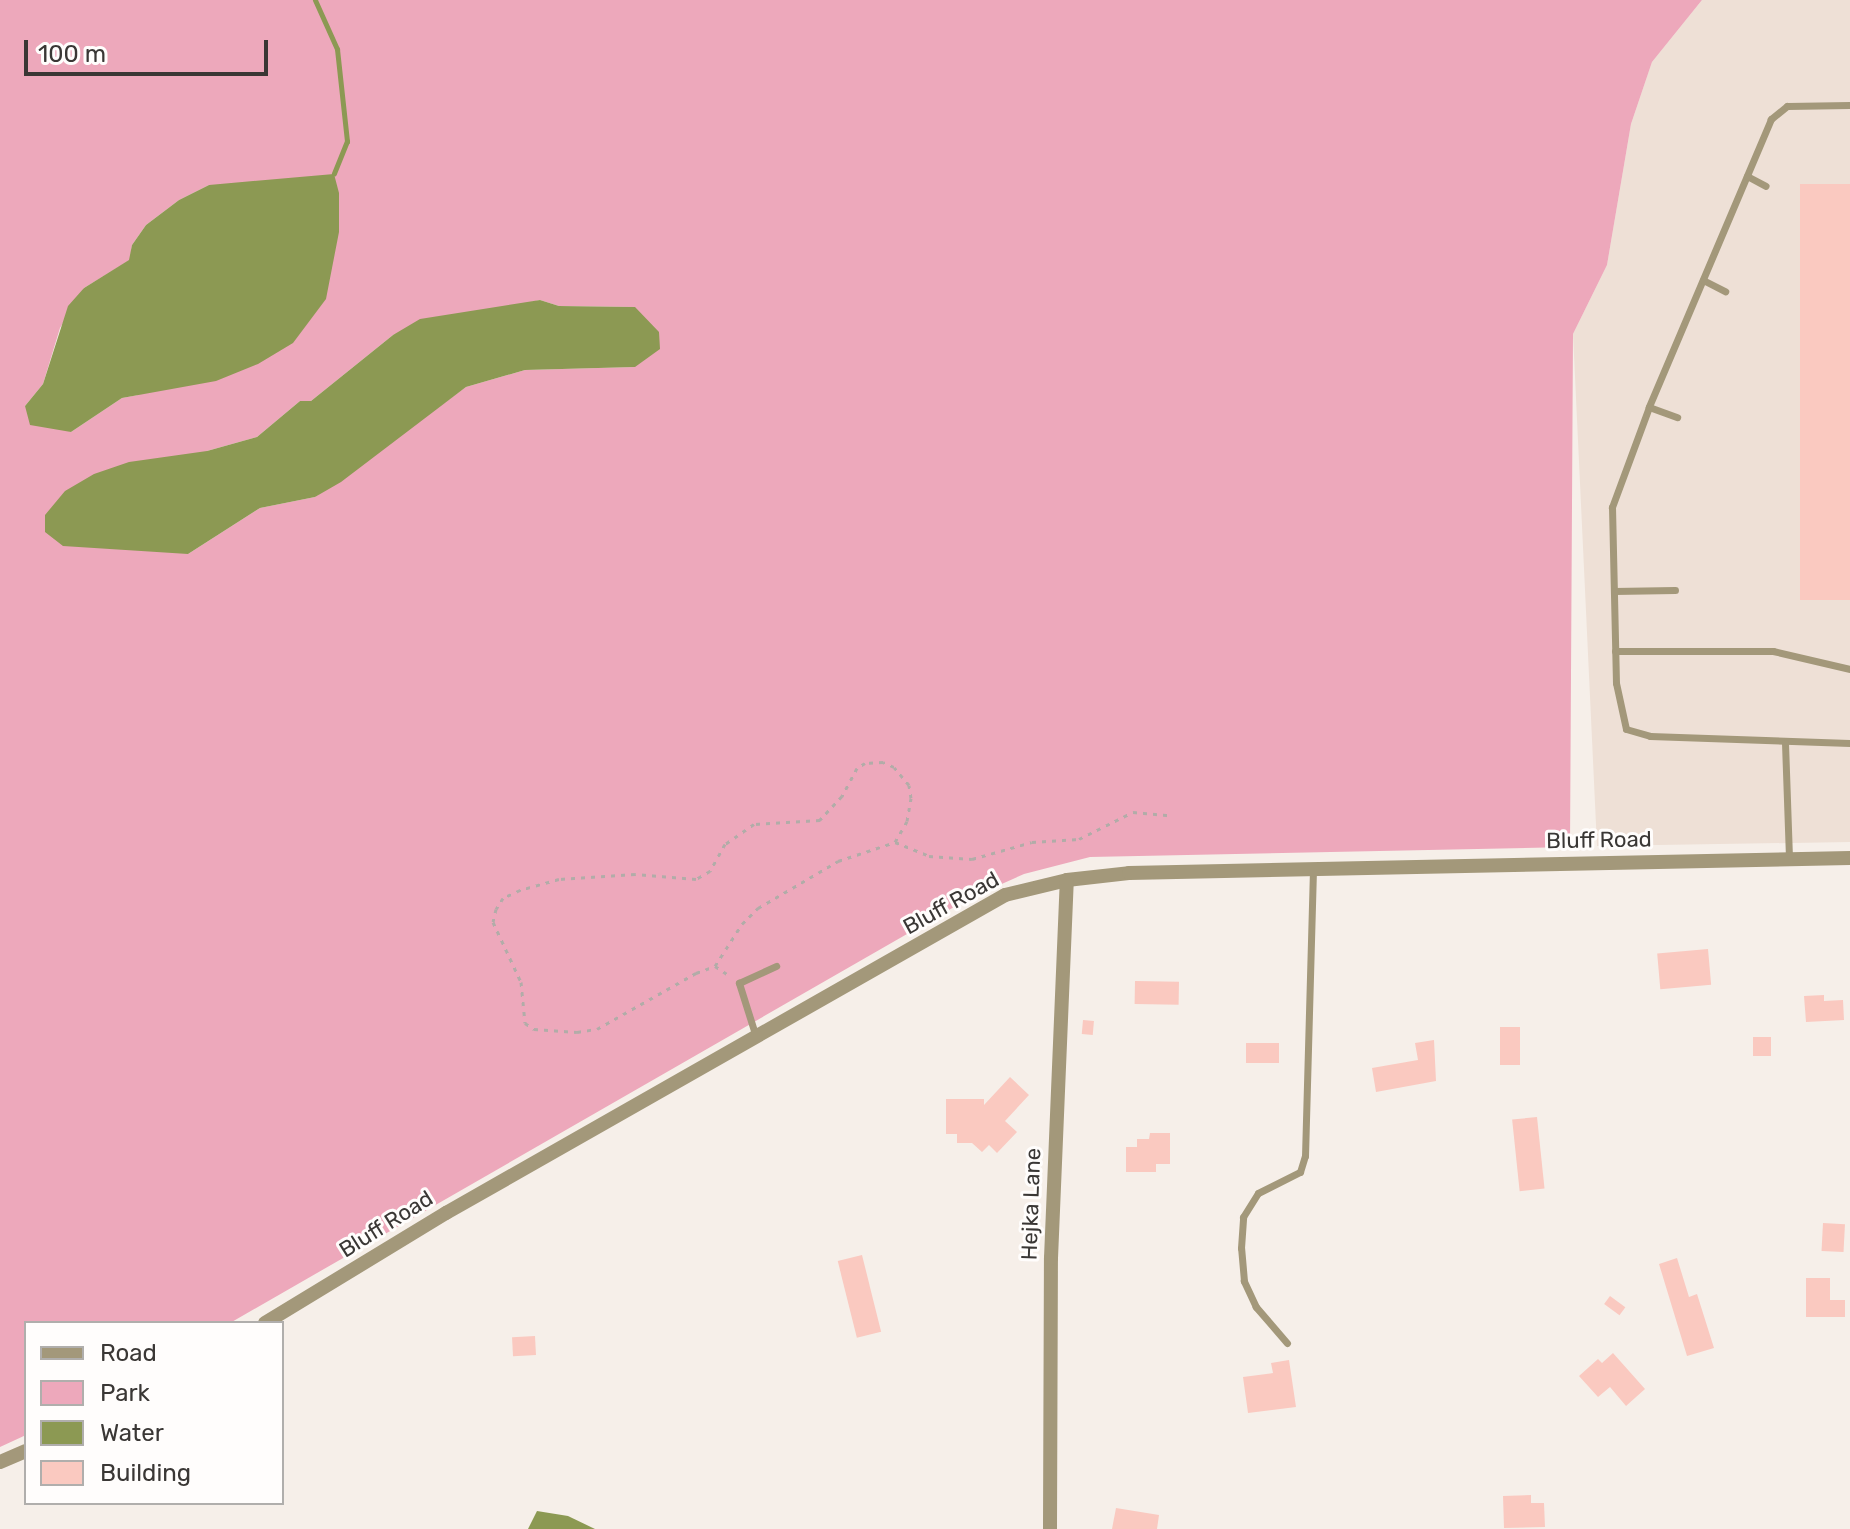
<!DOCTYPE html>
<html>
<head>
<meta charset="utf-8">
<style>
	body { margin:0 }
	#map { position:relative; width:1850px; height:1529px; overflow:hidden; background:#f6efe9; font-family:Rubik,sans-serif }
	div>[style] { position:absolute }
	.built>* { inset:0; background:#eee0d6 }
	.green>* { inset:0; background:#eda8bb }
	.water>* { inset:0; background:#8c9953 }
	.stream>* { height:5px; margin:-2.5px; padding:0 2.5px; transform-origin:2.5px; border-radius:2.5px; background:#8c9953 }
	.building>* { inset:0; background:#fac9c0; transform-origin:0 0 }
	.path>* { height:3px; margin-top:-1.5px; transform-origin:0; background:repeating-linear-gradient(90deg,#b2aca8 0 4px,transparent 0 10px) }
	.lane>* { height:7px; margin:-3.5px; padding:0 3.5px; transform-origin:3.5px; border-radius:3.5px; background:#a3987a }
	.street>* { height:14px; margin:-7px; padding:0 7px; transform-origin:7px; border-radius:7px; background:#a3987a }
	span { translate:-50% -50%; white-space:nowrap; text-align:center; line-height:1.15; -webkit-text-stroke:6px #fffdfc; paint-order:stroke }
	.street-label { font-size:22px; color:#3a3735 }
	.legend { position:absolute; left:24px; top:1321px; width:260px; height:184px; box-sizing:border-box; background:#fffdfc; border:2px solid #b0aeac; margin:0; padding:10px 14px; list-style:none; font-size:24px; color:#3a3735 }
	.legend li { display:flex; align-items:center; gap:16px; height:40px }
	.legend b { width:40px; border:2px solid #b0aeac }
	.scale { position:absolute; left:24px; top:40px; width:244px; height:36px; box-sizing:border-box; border:4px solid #3a3735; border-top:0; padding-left:10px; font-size:24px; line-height:28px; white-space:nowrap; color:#3a3735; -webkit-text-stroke:6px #fffdfc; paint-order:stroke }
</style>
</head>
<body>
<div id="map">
	<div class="built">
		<i style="clip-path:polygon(1702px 0,1850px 0,1850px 842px,1597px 846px,1573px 334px,1607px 265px,1631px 124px,1652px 62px)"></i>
	</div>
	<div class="green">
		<i style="clip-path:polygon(evenodd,0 0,1702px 0,1652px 62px,1631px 124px,1607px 265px,1573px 334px,1570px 847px,1090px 857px,1024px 874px,968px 899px,230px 1323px,26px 1323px,26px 1435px,0 1447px,0 0,209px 185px,138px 395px,122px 398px,71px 432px,25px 406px,43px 384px,60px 328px,84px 288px,130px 260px,132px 245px,146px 225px,179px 200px,209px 185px,0 0,540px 300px,559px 306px,635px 307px,635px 367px,525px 370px,466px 387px,315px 497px,260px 508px,188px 554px,207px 451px,257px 437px,300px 401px,311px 401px,393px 335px,540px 300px)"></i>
	</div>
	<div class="water">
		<i style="clip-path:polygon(334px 174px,339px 193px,339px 232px,326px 299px,293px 343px,258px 364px,216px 381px,122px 398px,71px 432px,30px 425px,25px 406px,43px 384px,68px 306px,84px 288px,129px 260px,132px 245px,146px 225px,179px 200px,209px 185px)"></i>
		<i style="clip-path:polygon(540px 300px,559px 306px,635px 307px,659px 332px,660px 349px,635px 367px,525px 370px,466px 387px,341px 482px,315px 497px,260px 508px,188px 554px,63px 546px,45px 532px,45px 515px,65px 491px,94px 474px,129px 462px,207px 451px,257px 437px,300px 401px,311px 401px,393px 335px,420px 319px)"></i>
		<i style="clip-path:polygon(537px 1511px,568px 1516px,595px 1529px,528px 1529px)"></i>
	</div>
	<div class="stream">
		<i style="left:315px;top:0;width:54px;rotate:65.8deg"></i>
		<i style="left:337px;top:49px;width:93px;rotate:83.8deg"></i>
		<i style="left:347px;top:141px;width:35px;rotate:112deg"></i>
	</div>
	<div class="building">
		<i style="left:1800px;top:184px;width:50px;height:416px"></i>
		<i style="left:1708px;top:949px;width:36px;height:51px;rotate:85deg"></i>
		<i style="left:1135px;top:981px;width:44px;height:23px;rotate:1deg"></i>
		<i style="clip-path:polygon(1824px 995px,1824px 1001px,1843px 1000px,1844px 1020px,1806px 1022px,1804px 996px)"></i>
		<i style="left:1083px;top:1020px;width:11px;height:14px;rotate:5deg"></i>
		<i style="left:1500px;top:1027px;width:20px;height:38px"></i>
		<i style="left:1753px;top:1037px;width:18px;height:19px"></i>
		<i style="clip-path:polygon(1434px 1040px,1436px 1081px,1376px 1092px,1372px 1068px,1418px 1060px,1415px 1043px)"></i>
		<i style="left:1279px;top:1043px;width:20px;height:33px;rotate:90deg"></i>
		<i style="clip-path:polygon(1010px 1077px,1029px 1095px,1005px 1121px,1017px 1132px,997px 1153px,989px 1145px,982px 1152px,972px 1143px,957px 1143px,957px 1134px,946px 1134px,946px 1099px,984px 1099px,984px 1105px)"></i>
		<i style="left:1537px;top:1117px;width:72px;height:25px;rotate:84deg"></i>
		<i style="clip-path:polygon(1150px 1133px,1170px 1133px,1170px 1164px,1156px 1164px,1156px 1172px,1126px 1172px,1126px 1147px,1137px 1147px,1137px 1139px,1149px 1139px)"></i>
		<i style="left:1823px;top:1223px;width:22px;height:28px;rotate:3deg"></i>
		<i style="left:862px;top:1255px;width:79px;height:25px;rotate:76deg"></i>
		<i style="clip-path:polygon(1677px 1258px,1689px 1297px,1697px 1294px,1714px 1348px,1687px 1356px,1659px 1264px)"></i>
		<i style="clip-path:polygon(1806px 1278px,1830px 1278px,1830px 1300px,1845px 1300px,1845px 1317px,1806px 1317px)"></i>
		<i style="left:1610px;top:1296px;width:19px;height:10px;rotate:36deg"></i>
		<i style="left:535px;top:1336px;width:19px;height:23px;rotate:87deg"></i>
		<i style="clip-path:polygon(1613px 1353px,1645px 1389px,1626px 1406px,1610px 1387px,1598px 1397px,1579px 1376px,1598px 1359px,1602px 1363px)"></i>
		<i style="clip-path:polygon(1289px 1360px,1296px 1407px,1248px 1413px,1243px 1377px,1273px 1373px,1271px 1363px)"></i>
		<i style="clip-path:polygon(1531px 1495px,1531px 1503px,1544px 1503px,1545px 1527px,1504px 1528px,1503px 1496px)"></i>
		<i style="clip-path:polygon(1116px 1508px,1159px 1515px,1157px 1529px,1112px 1529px)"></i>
	</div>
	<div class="path">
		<i style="left:895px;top:842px;width:37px;rotate:22deg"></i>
		<i style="left:929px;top:856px;width:43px;rotate:4deg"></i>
		<i style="left:972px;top:859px;width:62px;rotate:-15.8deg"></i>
		<i style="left:1032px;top:842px;width:47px;rotate:-3.7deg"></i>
		<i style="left:1079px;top:839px;width:60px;rotate:-26.6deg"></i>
		<i style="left:1133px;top:812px;width:36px;rotate:5deg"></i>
		<i style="left:715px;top:966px;width:50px;rotate:-57.3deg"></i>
		<i style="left:742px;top:924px;width:23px;rotate:-45deg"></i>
		<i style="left:758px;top:908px;width:93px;rotate:-30.4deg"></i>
		<i style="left:838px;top:861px;width:60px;rotate:-18.4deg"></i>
		<i style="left:895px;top:842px;width:24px;rotate:-60deg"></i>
		<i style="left:907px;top:821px;width:23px;rotate:-80deg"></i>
		<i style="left:911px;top:798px;width:13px;rotate:-99deg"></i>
		<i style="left:909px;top:785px;width:23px;rotate:-130deg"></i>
		<i style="left:894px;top:767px;width:12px;rotate:-156deg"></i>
		<i style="left:883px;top:762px;width:18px;rotate:177deg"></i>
		<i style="left:865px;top:763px;width:9px;rotate:148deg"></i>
		<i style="left:857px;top:768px;width:32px;rotate:118deg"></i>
		<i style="left:842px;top:796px;width:33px;rotate:133deg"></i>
		<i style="left:820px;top:820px;width:66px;rotate:176.5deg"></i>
		<i style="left:754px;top:824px;width:35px;rotate:145deg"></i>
		<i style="left:725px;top:844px;width:31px;rotate:119deg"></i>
		<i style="left:710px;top:871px;width:16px;rotate:150deg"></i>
		<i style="left:696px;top:879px;width:61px;rotate:-175.3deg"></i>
		<i style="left:635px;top:874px;width:76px;rotate:176.2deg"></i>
		<i style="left:559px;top:879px;width:41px;rotate:164.2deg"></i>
		<i style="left:520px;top:890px;width:19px;rotate:155deg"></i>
		<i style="left:503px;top:898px;width:13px;rotate:122deg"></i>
		<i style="left:496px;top:909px;width:13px;rotate:103deg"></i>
		<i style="left:493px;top:922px;width:66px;rotate:65deg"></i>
		<i style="left:521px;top:982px;width:41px;rotate:84.4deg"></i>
		<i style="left:525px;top:1023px;width:11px;rotate:34deg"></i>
		<i style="left:534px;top:1029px;width:43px;rotate:4deg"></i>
		<i style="left:577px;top:1032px;width:20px;rotate:-9deg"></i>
		<i style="left:597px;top:1029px;width:114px;rotate:-29.5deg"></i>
		<i style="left:696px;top:973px;width:20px;rotate:-20deg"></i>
		<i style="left:715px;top:966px;width:18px;rotate:34deg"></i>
	</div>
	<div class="lane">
		<i style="left:1850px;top:105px;width:63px;rotate:179.1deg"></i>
		<i style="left:1787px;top:106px;width:21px;rotate:141deg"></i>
		<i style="left:1771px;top:119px;width:313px;rotate:113deg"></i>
		<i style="left:1649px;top:407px;width:107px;rotate:110.3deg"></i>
		<i style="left:1612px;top:507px;width:176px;rotate:88.7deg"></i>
		<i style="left:1616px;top:683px;width:47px;rotate:77.7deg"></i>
		<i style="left:1626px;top:729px;width:25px;rotate:16deg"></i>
		<i style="left:1650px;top:736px;width:200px;rotate:2deg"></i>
		<i style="left:1747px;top:176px;width:21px;rotate:28deg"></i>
		<i style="left:1703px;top:280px;width:25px;rotate:27deg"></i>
		<i style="left:1649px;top:407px;width:30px;rotate:20deg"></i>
		<i style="left:1614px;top:591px;width:61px;rotate:-0.9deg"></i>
		<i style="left:1615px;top:651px;width:158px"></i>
		<i style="left:1773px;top:651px;width:79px;rotate:13.2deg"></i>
		<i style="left:1785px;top:743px;width:116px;rotate:88deg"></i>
		<i style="left:756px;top:1037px;width:57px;rotate:-107.5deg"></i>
		<i style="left:739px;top:983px;width:41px;rotate:-24.7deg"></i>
		<i style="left:1287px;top:1343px;width:48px;rotate:-130.7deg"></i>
		<i style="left:1256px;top:1307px;width:29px;rotate:-115deg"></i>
		<i style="left:1244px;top:1281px;width:33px;rotate:-95deg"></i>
		<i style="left:1241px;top:1248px;width:31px;rotate:-86deg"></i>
		<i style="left:1243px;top:1217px;width:28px;rotate:-58deg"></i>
		<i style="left:1258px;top:1193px;width:47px;rotate:-26.6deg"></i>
		<i style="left:1300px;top:1172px;width:17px;rotate:-73deg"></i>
		<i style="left:1305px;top:1156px;width:286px;rotate:-88.4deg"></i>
	</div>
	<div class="street">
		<i style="left:265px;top:1323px;width:212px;rotate:-31.3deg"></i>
		<i style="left:446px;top:1213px;width:643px;rotate:-29.63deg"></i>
		<i style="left:1005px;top:895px;width:64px;rotate:-13.6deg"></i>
		<i style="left:1067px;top:880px;width:62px;rotate:-6.4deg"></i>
		<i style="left:1129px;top:873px;width:721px;rotate:-1.19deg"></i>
		<i style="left:0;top:1462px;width:28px;rotate:-23deg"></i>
		<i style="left:1050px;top:1529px;width:271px;rotate:-89.8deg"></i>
		<i style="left:1051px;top:1258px;width:378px;rotate:-87.6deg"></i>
	</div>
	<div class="street-label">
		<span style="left:1599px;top:840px;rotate:-1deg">Bluff Road</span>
		<span style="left:951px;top:903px;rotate:-29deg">Bluff Road</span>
		<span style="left:1031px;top:1204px;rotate:-88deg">Hejka Lane</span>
		<span style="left:386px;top:1224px;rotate:-32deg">Bluff Road</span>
	</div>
	<ul class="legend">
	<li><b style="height:10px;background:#a3987a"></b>Road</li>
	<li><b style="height:22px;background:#eda8bb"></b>Park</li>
	<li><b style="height:22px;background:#8c9953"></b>Water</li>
	<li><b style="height:22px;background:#fac9c0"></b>Building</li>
	</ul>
	<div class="scale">100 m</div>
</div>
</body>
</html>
